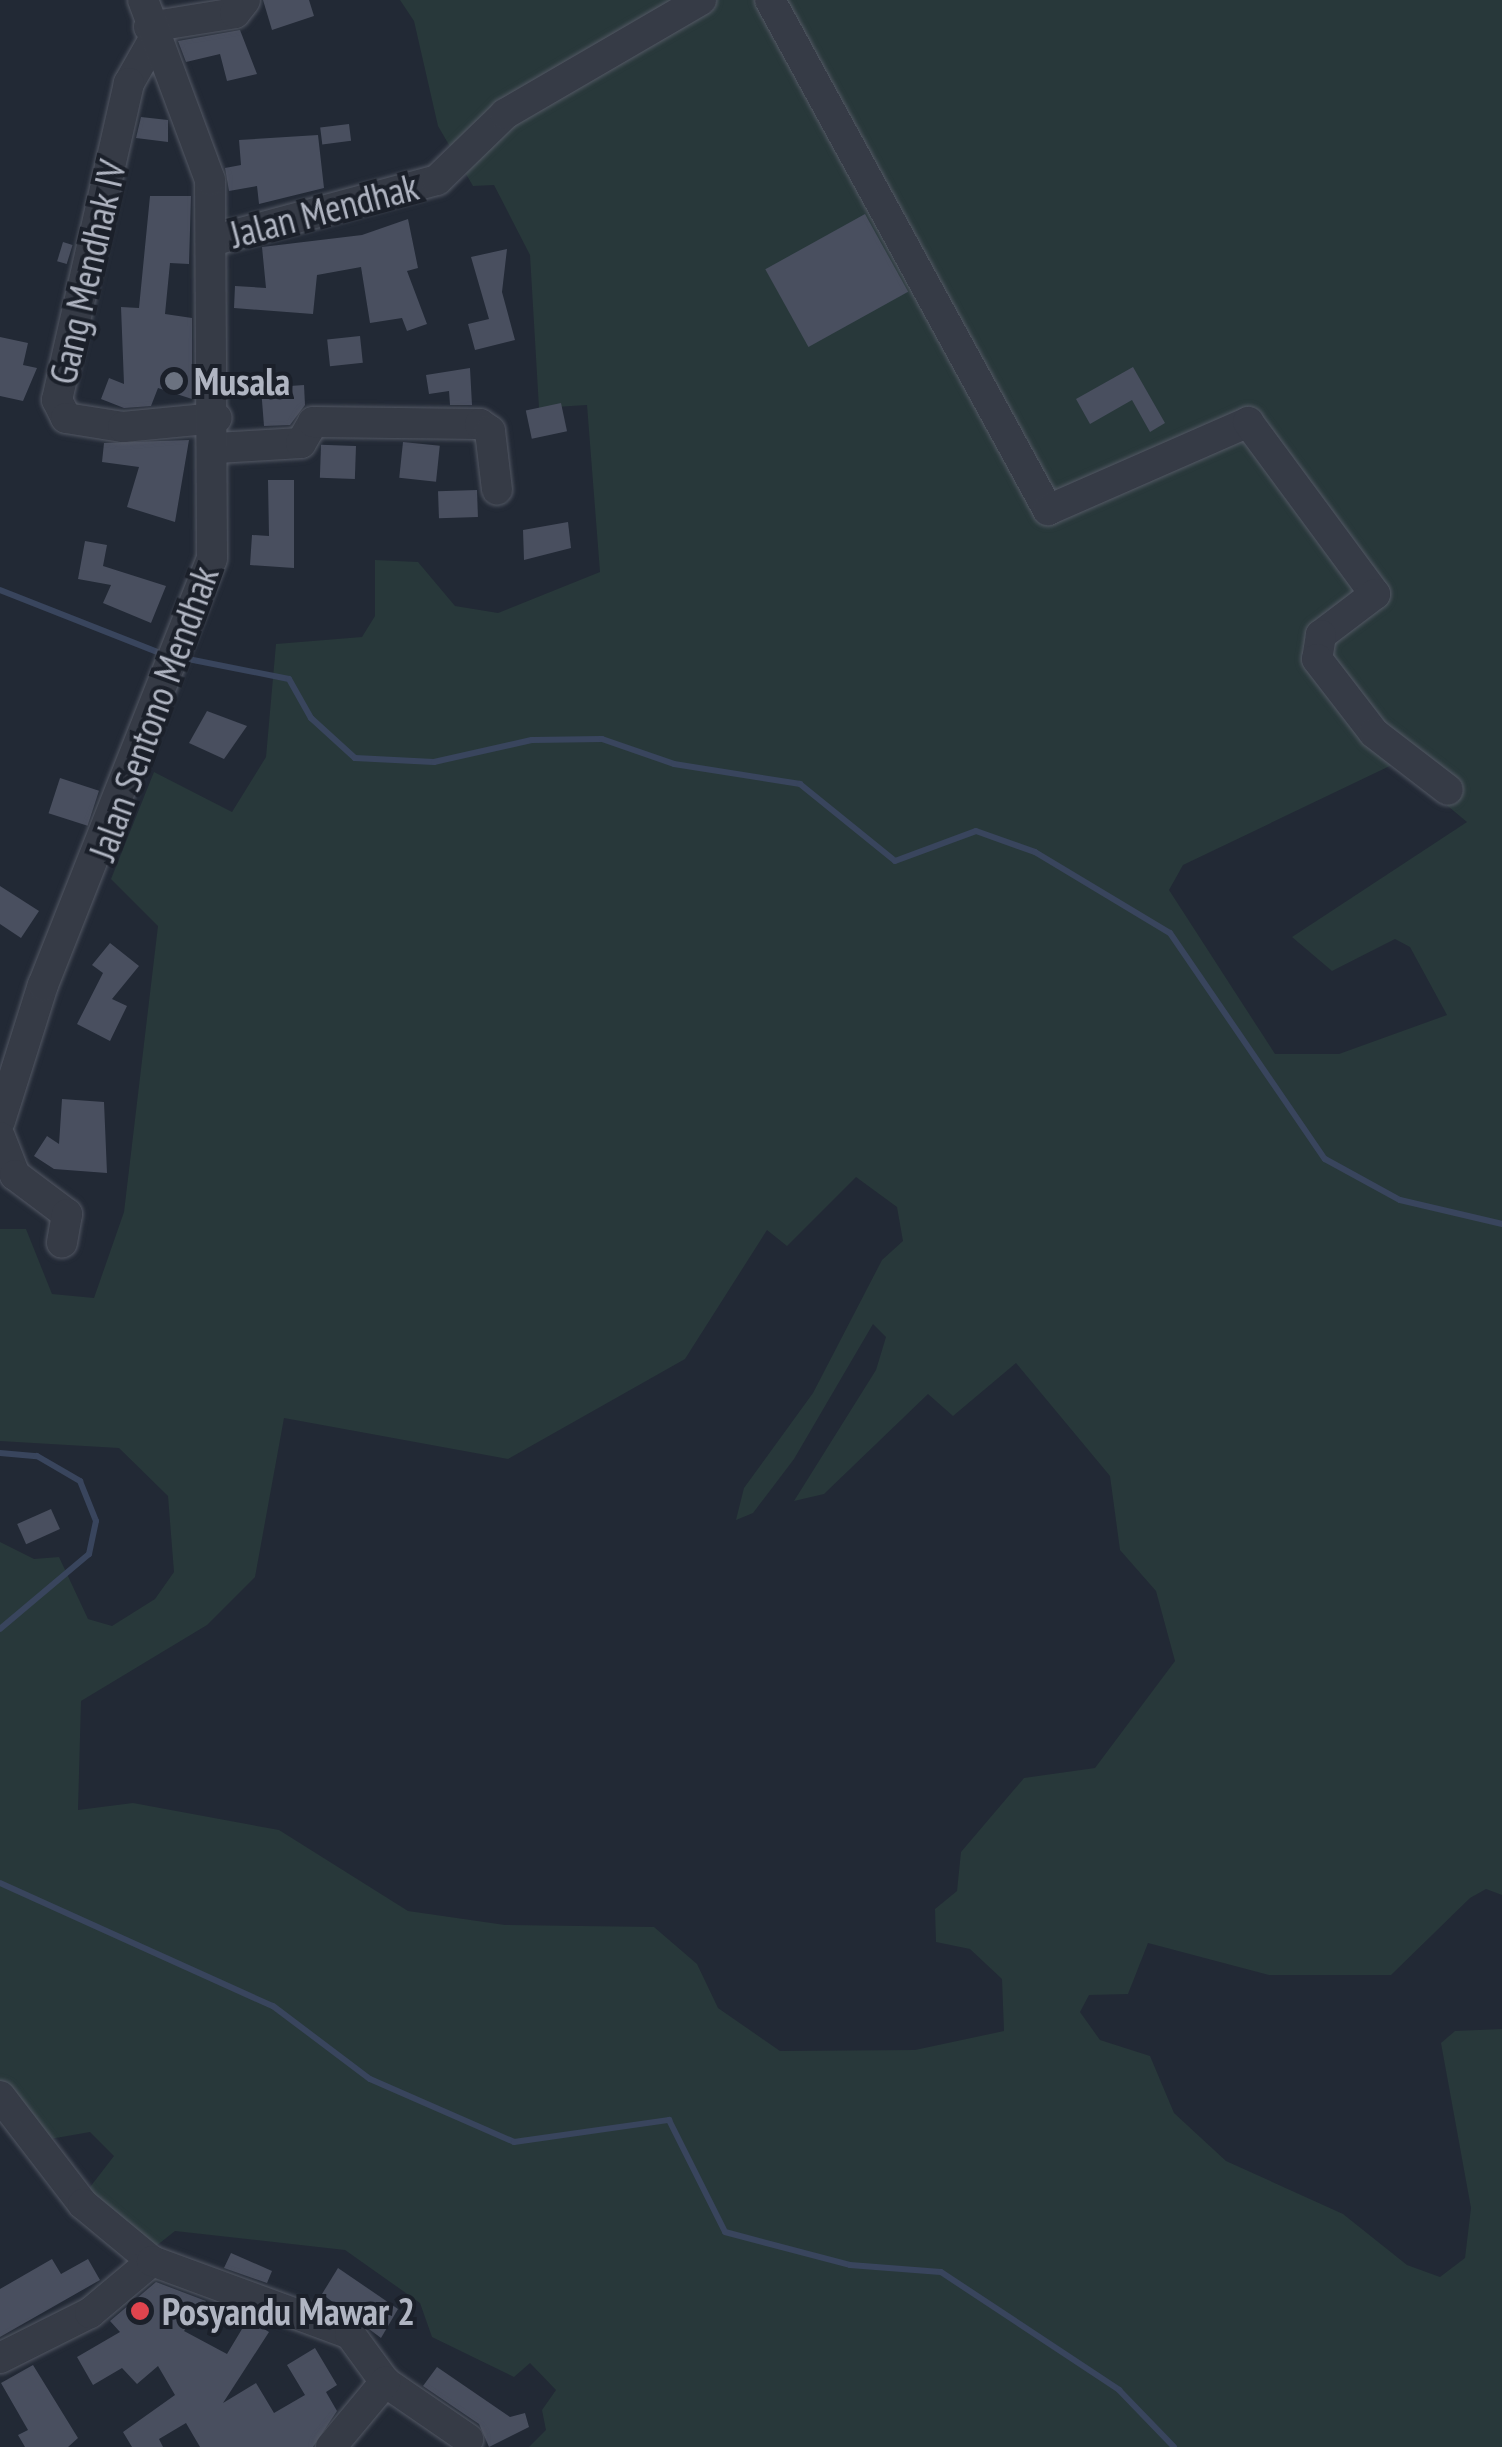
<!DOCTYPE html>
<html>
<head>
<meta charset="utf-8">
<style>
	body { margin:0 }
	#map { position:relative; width:1502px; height:2447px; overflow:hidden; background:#222935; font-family:"PT Sans Narrow",sans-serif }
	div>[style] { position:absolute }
	.green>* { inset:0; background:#28383a }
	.stream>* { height:6px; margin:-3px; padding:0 3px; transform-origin:3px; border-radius:3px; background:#39455d }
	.building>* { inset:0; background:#494f5f; transform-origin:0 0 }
	.roads { filter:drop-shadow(0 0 2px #535864) drop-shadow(0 0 2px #535864) }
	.minor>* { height:30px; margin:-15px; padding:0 15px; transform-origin:15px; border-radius:15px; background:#363b46 }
	.dots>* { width:28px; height:28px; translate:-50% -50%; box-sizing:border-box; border:5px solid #1b202a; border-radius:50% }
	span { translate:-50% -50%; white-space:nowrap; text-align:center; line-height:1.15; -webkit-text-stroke:8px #1b202a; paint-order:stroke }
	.street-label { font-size:38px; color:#b0b5c2 }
	.poi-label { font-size:38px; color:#b0b5c2; font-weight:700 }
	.left { translate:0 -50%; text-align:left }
</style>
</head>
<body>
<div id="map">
	<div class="green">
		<i style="clip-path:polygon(evenodd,400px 0,1502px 0,1502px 1895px,1486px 1889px,1470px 1898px,1391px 1975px,1269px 1975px,1148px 1943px,1128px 1994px,1089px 1995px,1080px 2012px,1100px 2040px,1150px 2056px,1174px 2113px,1226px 2161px,1343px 2214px,1407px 2265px,1440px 2277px,1465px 2258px,1471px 2208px,1441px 2043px,1455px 2031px,1502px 2029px,1502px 2447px,529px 2447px,546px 2430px,542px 2410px,556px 2390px,530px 2363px,514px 2377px,432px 2337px,420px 2303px,345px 2250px,175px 2231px,156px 2246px,87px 2191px,114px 2156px,90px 2132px,50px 2139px,0 2086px,0 1542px,34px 1559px,59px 1557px,88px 1619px,112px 1626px,155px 1599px,174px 1572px,168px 1496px,119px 1448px,0 1441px,0 1229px,26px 1229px,52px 1294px,94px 1298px,124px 1212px,158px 926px,111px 879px,154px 772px,232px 812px,266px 757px,276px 644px,362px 637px,375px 616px,375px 560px,418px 562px,455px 606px,498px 613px,600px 572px,587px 405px,539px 408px,530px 255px,494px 185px,473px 186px,438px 126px,414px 21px,400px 0,1396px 763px,1467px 822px,1292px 937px,1332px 971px,1395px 939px,1410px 947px,1447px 1015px,1339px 1054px,1275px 1054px,1169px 890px,1183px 865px,1396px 763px,400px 0,856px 1177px,897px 1207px,903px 1241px,882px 1260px,813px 1393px,744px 1488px,736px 1520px,753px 1513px,794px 1459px,873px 1324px,886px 1337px,876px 1370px,794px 1501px,824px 1494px,928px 1394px,953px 1416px,1016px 1363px,1110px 1476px,1120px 1550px,1156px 1591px,1175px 1661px,1095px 1768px,1024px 1778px,961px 1852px,957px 1891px,935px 1909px,936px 1942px,970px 1949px,1002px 1979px,1004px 2031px,915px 2050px,780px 2051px,718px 2008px,697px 1964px,654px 1927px,505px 1925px,408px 1911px,279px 1830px,133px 1803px,78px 1810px,81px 1701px,207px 1625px,255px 1577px,284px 1418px,508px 1459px,685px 1359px,767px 1230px,787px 1246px,856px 1177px)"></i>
	</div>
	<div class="stream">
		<i style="left:0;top:590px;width:177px;rotate:21.5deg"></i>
		<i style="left:183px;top:658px;width:108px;rotate:11.2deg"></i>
		<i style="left:289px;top:679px;width:45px;rotate:60.6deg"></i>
		<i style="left:311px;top:718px;width:59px;rotate:42.3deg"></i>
		<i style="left:355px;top:758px;width:79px;rotate:2.9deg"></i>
		<i style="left:434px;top:762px;width:100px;rotate:-12.7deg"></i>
		<i style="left:532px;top:740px;width:70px;rotate:-0.8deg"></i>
		<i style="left:602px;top:739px;width:76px;rotate:19.1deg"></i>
		<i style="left:674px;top:764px;width:128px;rotate:9deg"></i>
		<i style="left:800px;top:784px;width:122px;rotate:39deg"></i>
		<i style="left:895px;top:861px;width:86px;rotate:-20.3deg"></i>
		<i style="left:976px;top:831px;width:63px;rotate:19.6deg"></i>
		<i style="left:1035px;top:852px;width:157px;rotate:31deg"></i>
		<i style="left:1170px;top:933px;width:274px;rotate:55.6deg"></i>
		<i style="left:1325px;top:1159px;width:85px;rotate:28.7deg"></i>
		<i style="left:1400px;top:1200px;width:105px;rotate:13.2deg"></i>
		<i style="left:0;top:1453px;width:37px;rotate:5deg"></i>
		<i style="left:37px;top:1456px;width:50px;rotate:30.2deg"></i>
		<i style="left:80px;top:1481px;width:43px;rotate:68.2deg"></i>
		<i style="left:96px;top:1521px;width:34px;rotate:102deg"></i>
		<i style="left:89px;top:1554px;width:116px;rotate:139.9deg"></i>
		<i style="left:0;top:1883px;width:299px;rotate:24.3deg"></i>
		<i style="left:273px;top:2006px;width:121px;rotate:37deg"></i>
		<i style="left:370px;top:2079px;width:157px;rotate:23.6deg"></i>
		<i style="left:514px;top:2142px;width:157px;rotate:-8.1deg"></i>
		<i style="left:669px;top:2120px;width:125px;rotate:63.4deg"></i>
		<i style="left:725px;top:2232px;width:129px;rotate:14.8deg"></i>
		<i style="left:850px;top:2265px;width:91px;rotate:4.4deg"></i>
		<i style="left:941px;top:2272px;width:214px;rotate:33.5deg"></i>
		<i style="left:1119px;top:2390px;width:79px;rotate:46deg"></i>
	</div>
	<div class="building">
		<i style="clip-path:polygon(263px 0,309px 0,314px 16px,272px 30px)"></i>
		<i style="clip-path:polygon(240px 30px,257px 74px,227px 81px,220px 54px,186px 62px,178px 41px)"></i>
		<i style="clip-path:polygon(141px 117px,168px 120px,168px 142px,136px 138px)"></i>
		<i style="left:349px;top:124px;width:17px;height:29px;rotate:83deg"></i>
		<i style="clip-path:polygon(318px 135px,324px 188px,259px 204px,257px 186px,229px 191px,225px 168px,241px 165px,239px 140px)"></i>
		<i style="clip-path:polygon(150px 196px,191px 196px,189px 264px,170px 263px,165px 314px,192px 318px,192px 399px,158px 388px,151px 406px,124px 408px,101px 399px,109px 378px,124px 384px,121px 307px,139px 308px)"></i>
		<i style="left:865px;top:214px;width:89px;height:114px;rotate:61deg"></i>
		<i style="clip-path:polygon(408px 219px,418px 268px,407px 271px,427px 324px,407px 331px,402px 318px,370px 323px,361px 267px,317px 275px,313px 314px,234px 308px,235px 286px,266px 288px,262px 247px,362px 235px)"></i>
		<i style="left:63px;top:242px;width:10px;height:20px;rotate:17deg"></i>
		<i style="clip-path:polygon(507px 249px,502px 292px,515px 340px,475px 350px,468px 324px,489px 319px,471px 257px)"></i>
		<i style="left:360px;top:336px;width:27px;height:33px;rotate:84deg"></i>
		<i style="clip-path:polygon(0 337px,28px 343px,23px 365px,37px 368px,23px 401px,0 396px)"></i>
		<i style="clip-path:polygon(1133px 367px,1165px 423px,1150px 432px,1132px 400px,1090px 424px,1076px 399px)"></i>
		<i style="clip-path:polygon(470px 368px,472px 405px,450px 405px,449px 391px,429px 394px,426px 375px)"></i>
		<i style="clip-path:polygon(304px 385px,305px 405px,290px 425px,264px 426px,261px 388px)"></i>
		<i style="left:561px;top:403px;width:29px;height:36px;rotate:78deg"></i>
		<i style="clip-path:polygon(189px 440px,175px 522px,127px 507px,139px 467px,102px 462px,104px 443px)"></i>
		<i style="left:403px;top:442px;width:37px;height:36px;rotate:6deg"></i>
		<i style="left:356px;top:446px;width:33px;height:35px;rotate:92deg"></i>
		<i style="clip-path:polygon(268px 480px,294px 480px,294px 568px,250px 565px,252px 535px,269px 536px)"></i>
		<i style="left:477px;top:490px;width:27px;height:39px;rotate:88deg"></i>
		<i style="clip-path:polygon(568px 522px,571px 548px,524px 560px,523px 530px)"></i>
		<i style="clip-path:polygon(85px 541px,107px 545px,103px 566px,166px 586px,151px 623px,103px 603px,111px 585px,78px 579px)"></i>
		<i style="clip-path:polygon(207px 711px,247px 726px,224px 759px,189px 743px)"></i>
		<i style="left:60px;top:778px;width:41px;height:37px;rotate:18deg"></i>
		<i style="clip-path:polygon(0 886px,39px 911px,21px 938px,0 924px)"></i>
		<i style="clip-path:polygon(110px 943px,139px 966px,112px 999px,127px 1006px,110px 1041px,77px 1024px,103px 973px,92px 965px)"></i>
		<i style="clip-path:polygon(62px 1099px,104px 1102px,107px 1173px,54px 1169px,34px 1156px,47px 1136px,59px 1144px)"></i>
		<i style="left:51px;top:1509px;width:22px;height:37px;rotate:66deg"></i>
		<i style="clip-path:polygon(231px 2253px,272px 2271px,267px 2283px,224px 2268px)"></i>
		<i style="clip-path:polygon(52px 2259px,61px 2274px,88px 2259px,100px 2280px,0 2337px,0 2289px)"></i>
		<i style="clip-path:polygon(338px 2268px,398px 2309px,381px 2338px,322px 2294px)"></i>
		<i style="clip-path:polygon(156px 2282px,206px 2301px,184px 2331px,227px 2354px,248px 2319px,269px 2332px,223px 2403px,256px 2383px,274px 2413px,305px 2395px,287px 2365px,315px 2348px,337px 2385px,326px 2392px,337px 2411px,313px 2447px,200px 2447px,186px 2423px,159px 2439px,163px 2447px,132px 2447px,123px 2432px,175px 2395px,158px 2366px,137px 2384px,122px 2368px,93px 2385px,77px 2357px,120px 2332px,110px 2321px)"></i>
		<i style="clip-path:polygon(33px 2365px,78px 2438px,68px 2447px,25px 2447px,18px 2435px,28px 2430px,1px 2383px)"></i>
		<i style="clip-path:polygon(437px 2367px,510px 2417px,525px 2413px,529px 2427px,489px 2447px,479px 2424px,423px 2386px)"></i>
	</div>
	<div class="roads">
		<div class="minor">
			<i style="left:770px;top:0;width:581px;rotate:61.41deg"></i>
			<i style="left:1048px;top:510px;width:219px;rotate:-23.7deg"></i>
			<i style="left:1248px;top:422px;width:214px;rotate:53.6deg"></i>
			<i style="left:1375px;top:594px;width:68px;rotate:142.8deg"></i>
			<i style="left:1321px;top:635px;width:24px;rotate:99deg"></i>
			<i style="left:1317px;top:659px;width:93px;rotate:52.4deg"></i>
			<i style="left:1374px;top:733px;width:93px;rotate:37.6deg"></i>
			<i style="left:149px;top:27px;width:87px;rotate:-9.2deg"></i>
			<i style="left:235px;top:13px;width:16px;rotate:-52deg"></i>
			<i style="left:154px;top:39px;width:51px;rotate:119.6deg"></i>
			<i style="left:129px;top:83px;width:325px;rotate:102.8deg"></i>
			<i style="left:57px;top:400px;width:20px;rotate:63deg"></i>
			<i style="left:66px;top:418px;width:58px;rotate:9deg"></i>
			<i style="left:123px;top:427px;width:94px;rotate:-5.5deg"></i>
			<i style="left:211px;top:241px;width:234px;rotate:-15.1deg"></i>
			<i style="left:437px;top:180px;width:95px;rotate:-44.1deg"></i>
			<i style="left:505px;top:114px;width:227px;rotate:-30.2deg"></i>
			<i style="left:217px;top:448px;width:84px;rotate:-3.4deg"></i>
			<i style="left:301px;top:443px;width:24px;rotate:-60deg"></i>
			<i style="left:313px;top:422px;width:167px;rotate:0.7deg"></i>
			<i style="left:480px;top:424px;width:12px;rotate:35deg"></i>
			<i style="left:490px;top:431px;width:59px;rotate:83.2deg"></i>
			<i style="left:0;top:1121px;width:143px;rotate:-72.5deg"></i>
			<i style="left:43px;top:985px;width:458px;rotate:-68.4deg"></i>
			<i style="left:212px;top:559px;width:379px;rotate:-90.3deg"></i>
			<i style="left:210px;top:180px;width:192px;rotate:-110.4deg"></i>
			<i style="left:0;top:1137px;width:41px;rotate:68.5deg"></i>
			<i style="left:15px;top:1175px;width:65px;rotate:36.9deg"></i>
			<i style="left:67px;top:1214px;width:29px;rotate:100deg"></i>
			<i style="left:0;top:2096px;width:136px;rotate:52.5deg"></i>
			<i style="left:83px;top:2204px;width:89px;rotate:39.6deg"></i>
			<i style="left:0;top:2358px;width:101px;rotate:-26.6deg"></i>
			<i style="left:90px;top:2313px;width:81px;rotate:-40deg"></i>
			<i style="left:152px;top:2261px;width:211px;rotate:20.2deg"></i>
			<i style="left:350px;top:2334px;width:59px;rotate:53.9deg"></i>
			<i style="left:385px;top:2382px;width:101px;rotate:34.5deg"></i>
			<i style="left:331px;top:2447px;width:85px;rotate:-50.3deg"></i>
		</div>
	</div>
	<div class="dots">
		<i style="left:174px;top:381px;background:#6b7280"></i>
		<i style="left:140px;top:2311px;background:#e0444e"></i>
	</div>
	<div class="street-label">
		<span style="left:324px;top:210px;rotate:-15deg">Jalan Mendhak</span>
		<span style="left:87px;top:272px;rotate:-77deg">Gang Mendhak IV</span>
		<span style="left:153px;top:713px;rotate:-70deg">Jalan Sentono Mendhak</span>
	</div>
	<div class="poi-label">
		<span class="left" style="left:194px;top:381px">Musala</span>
		<span class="left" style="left:162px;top:2311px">Posyandu Mawar 2</span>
	</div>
</div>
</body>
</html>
